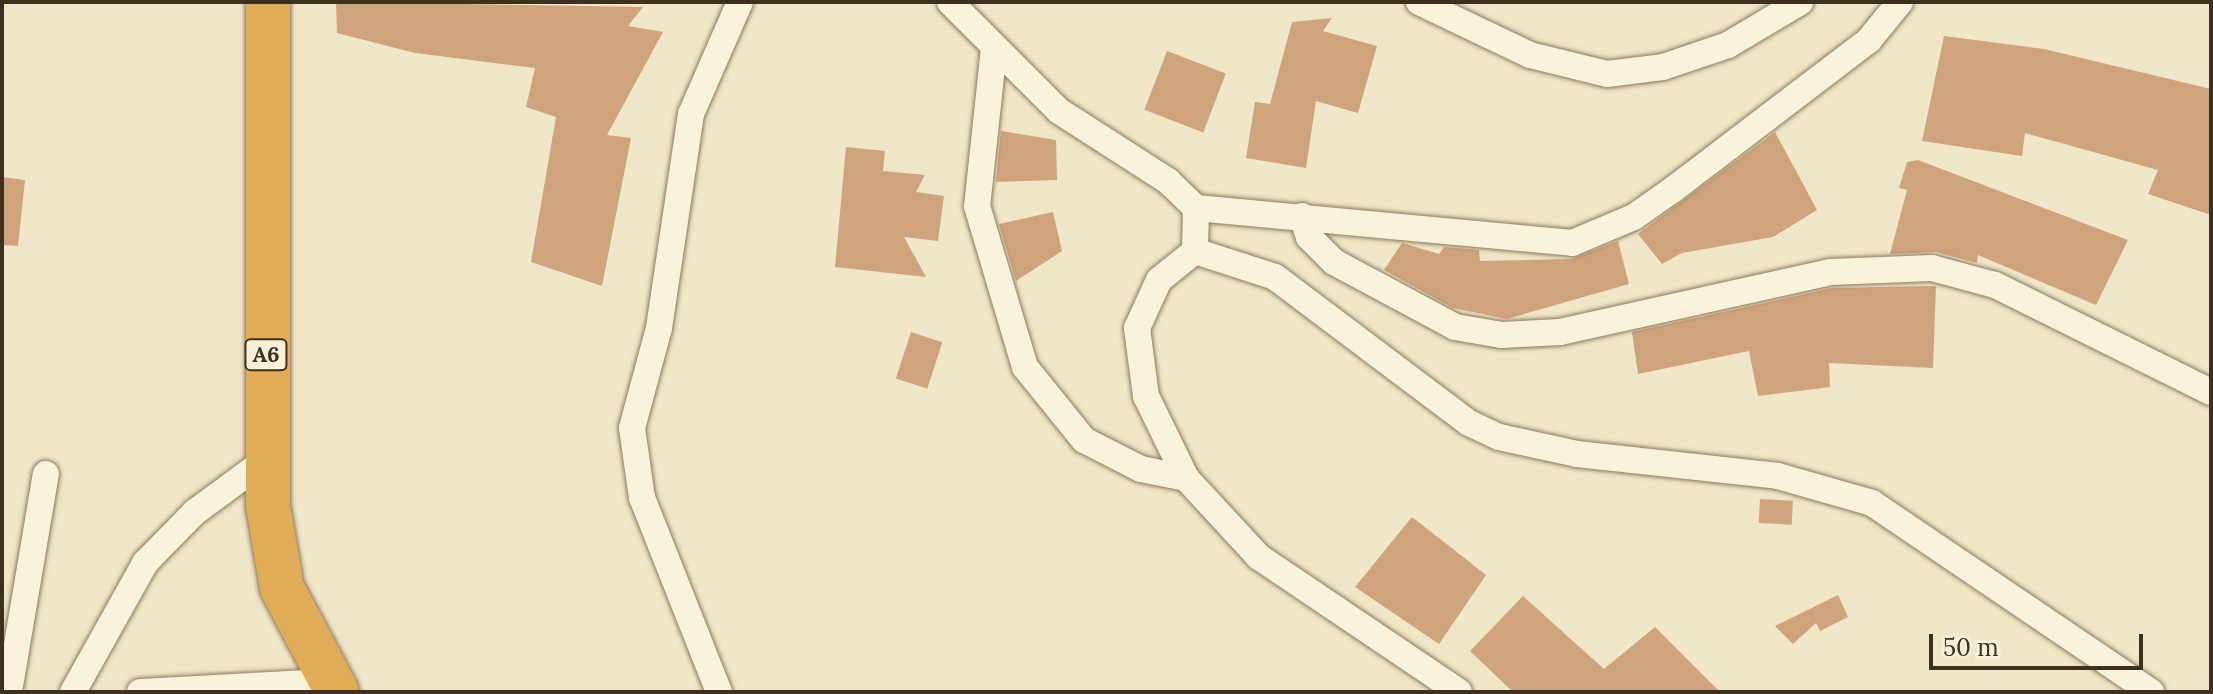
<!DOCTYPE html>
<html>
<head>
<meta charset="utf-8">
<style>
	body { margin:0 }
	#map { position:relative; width:2213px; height:694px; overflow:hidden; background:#f0e6c8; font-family:Lora,serif }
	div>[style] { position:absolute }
	.building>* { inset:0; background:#cfa47d; transform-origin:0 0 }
	.roads { filter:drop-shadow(0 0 2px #8d795c) drop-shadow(0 0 2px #8d795c) }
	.street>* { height:26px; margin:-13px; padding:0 13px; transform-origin:13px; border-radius:13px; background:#faf3dc }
	.highway>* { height:44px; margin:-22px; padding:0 22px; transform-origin:22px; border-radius:22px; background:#e1ac57 }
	span { translate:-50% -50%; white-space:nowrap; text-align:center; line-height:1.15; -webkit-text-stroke:6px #f7f0d8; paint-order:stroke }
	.shield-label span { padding:2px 6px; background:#f7f0d8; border:2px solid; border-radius:6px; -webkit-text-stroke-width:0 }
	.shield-label { font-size:22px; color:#3d3020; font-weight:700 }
	.frame { position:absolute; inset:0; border:4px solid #3d3020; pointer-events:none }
	.scale { position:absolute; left:1929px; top:634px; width:214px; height:36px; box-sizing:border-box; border:4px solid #3d3020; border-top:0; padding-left:10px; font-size:24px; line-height:28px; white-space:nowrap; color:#3d3020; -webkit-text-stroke:6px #f7f0d8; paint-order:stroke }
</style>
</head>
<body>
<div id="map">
	<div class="building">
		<i style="clip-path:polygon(336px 2px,643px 7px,628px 26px,663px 32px,607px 135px,631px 138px,602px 286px,531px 262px,556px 117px,526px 107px,535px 68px,415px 53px,337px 33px)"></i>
		<i style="clip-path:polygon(1332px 18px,1323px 31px,1377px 46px,1358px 113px,1316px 101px,1306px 168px,1246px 158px,1255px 102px,1270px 104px,1292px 22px)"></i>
		<i style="clip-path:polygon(1944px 36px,2044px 49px,2211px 89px,2211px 215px,2148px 194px,2158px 170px,2025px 133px,2022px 156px,1922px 141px)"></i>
		<i style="left:1167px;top:51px;width:63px;height:63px;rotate:21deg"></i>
		<i style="clip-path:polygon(1001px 131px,1056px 140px,1057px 180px,996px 182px)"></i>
		<i style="clip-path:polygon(1775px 132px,1817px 210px,1773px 237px,1682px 253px,1662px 264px,1638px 234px)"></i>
		<i style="clip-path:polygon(846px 147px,885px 151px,883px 171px,925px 175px,916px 192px,944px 196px,938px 241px,904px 237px,926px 277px,835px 267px)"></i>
		<i style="clip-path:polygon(1918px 160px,2128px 240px,2096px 305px,1978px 255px,1977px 263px,1936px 252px,1890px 254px,1907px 190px,1899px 188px,1907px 162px)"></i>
		<i style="clip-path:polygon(2px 177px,25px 180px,18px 246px,2px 245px)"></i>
		<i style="clip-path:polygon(1053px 212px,1062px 251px,1016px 281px,999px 224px)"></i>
		<i style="clip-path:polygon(1618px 241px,1629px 284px,1507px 319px,1453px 308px,1384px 270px,1402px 243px,1439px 254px,1444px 247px,1479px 250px,1480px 261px,1571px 259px)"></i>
		<i style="clip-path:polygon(1936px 286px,1933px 368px,1829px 363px,1830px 387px,1758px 396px,1749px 351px,1638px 374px,1632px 332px,1832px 288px)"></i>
		<i style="left:911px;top:332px;width:33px;height:49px;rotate:18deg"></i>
		<i style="left:1760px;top:499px;width:33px;height:24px;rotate:3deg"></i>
		<i style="clip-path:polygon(1412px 517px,1486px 575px,1439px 644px,1355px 587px)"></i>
		<i style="clip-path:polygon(1838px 595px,1848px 617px,1820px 631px,1816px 623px,1793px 644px,1775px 626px)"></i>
		<i style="clip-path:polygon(1523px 596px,1604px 669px,1655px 627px,1720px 692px,1513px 692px,1470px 651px)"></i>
	</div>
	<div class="roads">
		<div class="street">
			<i style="left:950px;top:2px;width:154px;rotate:45deg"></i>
			<i style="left:1059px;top:111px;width:130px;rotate:32.7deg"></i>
			<i style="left:1168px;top:181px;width:39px;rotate:44deg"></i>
			<i style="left:1196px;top:208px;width:43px;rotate:91.3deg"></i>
			<i style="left:1195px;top:251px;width:46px;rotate:141.1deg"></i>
			<i style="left:1159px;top:280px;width:53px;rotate:114.6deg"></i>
			<i style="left:1137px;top:328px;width:69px;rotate:82.5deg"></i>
			<i style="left:1146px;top:396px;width:91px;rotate:64deg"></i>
			<i style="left:1186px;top:478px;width:108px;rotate:47.3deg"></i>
			<i style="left:1259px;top:557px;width:241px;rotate:34deg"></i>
			<i style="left:1419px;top:2px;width:123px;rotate:25.5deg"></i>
			<i style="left:1530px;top:55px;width:79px;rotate:13.9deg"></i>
			<i style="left:1607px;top:74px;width:56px;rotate:-7.1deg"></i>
			<i style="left:1663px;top:67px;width:69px;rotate:-18.7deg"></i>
			<i style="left:1728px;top:45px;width:84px;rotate:-30.8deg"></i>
			<i style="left:994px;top:48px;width:159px;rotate:96.1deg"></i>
			<i style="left:977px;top:206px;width:168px;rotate:73.4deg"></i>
			<i style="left:1025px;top:367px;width:94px;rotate:51.1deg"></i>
			<i style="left:1084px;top:440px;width:64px;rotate:27deg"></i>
			<i style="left:1141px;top:469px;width:46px;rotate:11.3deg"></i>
			<i style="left:1196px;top:208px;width:378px;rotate:5.3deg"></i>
			<i style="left:1572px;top:243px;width:67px;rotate:-22.8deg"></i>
			<i style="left:1634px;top:217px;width:50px;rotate:-35.3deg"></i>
			<i style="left:1675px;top:188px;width:244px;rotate:-37.3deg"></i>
			<i style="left:1869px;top:40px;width:49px;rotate:-50.8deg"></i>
			<i style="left:1302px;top:216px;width:22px;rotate:72deg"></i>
			<i style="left:1309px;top:237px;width:35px;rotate:45deg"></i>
			<i style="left:1334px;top:262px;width:137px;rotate:28.2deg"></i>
			<i style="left:1455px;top:327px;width:48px;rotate:9.7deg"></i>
			<i style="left:1502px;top:335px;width:58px;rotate:-3deg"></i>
			<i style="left:1560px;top:332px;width:277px;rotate:-12.5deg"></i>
			<i style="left:1830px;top:272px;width:102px;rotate:-2.2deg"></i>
			<i style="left:1932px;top:268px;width:65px;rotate:15.1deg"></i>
			<i style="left:1995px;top:285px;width:241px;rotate:26.4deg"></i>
			<i style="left:1195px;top:251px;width:84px;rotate:18deg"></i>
			<i style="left:1275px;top:277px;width:243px;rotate:37deg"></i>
			<i style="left:1469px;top:423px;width:33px;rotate:25deg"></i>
			<i style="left:1499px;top:437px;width:80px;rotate:12.3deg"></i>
			<i style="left:1577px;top:454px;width:202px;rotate:6.2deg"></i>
			<i style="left:1778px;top:476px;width:98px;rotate:16deg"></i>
			<i style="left:1872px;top:503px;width:337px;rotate:34.1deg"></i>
			<i style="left:10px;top:686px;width:215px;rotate:-80.4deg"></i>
			<i style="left:73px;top:692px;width:148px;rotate:-60.8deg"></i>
			<i style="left:145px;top:563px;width:71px;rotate:-45.6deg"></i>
			<i style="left:195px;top:512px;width:89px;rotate:-36.4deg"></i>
			<i style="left:140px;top:692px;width:187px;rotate:-3.1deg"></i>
			<i style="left:719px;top:692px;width:209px;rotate:-111.6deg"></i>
			<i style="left:642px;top:498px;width:71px;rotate:-98.1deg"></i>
			<i style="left:632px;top:428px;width:104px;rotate:-74.9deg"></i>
			<i style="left:659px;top:328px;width:216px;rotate:-81.5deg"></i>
			<i style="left:691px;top:114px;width:122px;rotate:-66.4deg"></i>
		</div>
		<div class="highway">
			<i style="left:268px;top:2px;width:504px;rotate:90deg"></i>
			<i style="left:268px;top:506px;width:83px;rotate:80.3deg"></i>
			<i style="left:282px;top:588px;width:118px;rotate:62.1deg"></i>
		</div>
	</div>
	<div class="shield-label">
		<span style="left:266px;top:355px">A6</span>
	</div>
	<div class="frame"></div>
	<div class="scale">50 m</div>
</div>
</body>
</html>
